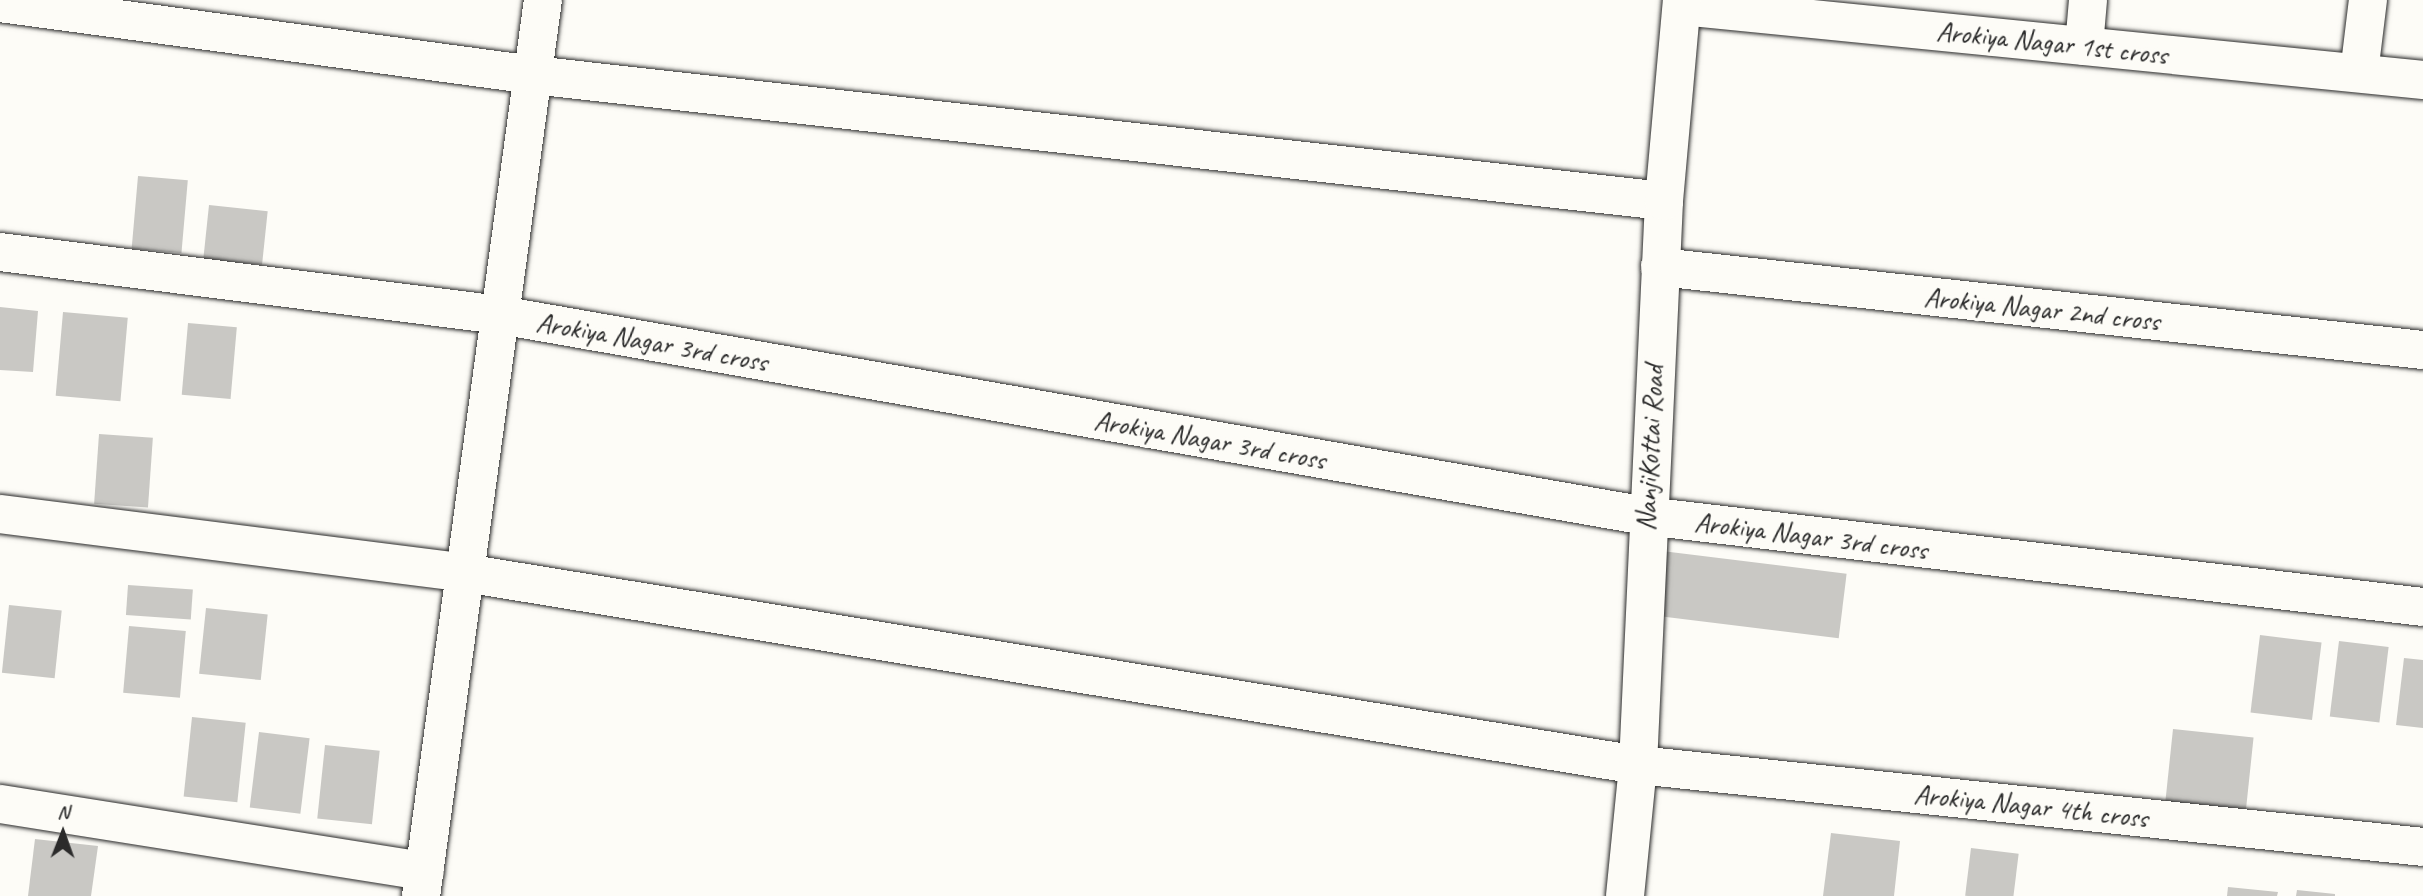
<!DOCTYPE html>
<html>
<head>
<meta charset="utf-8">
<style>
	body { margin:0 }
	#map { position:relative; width:2423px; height:896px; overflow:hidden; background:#fdfcf7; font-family:Caveat,sans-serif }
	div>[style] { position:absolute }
	.building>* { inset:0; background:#c9c8c4; transform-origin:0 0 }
	.roads { filter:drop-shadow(0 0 2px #2b2b2b) drop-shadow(0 0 2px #2b2b2b) }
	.minor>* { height:38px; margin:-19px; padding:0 19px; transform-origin:19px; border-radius:19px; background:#fdfcf7 }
	.major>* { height:38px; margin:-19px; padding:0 19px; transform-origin:19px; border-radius:19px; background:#fdfcf7 }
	span { translate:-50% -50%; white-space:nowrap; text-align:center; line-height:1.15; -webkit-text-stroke:6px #fdfcf7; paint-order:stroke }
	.street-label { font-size:28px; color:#2b2b2b }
	.north { position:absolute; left:28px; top:798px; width:70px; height:70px; -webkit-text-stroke:5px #fdfcf7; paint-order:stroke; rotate:1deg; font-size:19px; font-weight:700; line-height:28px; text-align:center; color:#2b2b2b }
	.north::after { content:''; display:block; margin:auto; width:24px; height:32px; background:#2b2b2b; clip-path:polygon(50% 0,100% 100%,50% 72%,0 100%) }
</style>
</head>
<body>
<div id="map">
	<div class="building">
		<i style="left:138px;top:176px;width:50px;height:73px;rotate:5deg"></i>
		<i style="left:209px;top:205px;width:59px;height:54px;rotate:6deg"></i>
		<i style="clip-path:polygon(0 307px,38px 311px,33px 372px,0 370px)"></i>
		<i style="left:63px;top:312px;width:65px;height:84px;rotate:5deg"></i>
		<i style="left:188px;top:323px;width:49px;height:72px;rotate:5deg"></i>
		<i style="left:99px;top:434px;width:54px;height:70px;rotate:4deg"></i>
		<i style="left:1662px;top:551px;width:186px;height:65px;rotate:7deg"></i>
		<i style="left:128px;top:585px;width:65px;height:30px;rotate:4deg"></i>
		<i style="left:9px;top:605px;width:53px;height:68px;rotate:6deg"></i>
		<i style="left:206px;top:608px;width:62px;height:66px;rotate:6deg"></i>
		<i style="left:129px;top:626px;width:57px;height:67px;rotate:5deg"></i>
		<i style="left:2260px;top:635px;width:62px;height:78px;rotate:7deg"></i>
		<i style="left:2339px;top:641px;width:50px;height:76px;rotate:7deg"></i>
		<i style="clip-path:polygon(2404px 658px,2423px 660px,2423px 728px,2396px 725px)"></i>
		<i style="left:192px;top:717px;width:54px;height:80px;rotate:6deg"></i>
		<i style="left:2173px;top:729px;width:81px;height:76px;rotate:6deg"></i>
		<i style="left:259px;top:732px;width:51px;height:76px;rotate:7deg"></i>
		<i style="left:325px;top:745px;width:55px;height:74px;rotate:6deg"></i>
		<i style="clip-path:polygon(1831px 833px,1900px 841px,1894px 896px,1823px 896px)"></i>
		<i style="clip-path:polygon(35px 839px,98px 846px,91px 896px,28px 896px)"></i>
		<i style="left:1971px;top:848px;width:48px;height:48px;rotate:7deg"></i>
		<i style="clip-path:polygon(2228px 887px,2278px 892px,2277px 896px,2227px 896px)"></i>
		<i style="clip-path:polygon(2297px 890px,2335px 894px,2335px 896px,2296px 896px)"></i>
	</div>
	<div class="roads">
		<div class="minor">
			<i style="left:0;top:3px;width:538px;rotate:7.69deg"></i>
			<i style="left:533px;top:75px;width:1138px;rotate:6.36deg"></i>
			<i style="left:1682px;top:6px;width:745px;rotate:5.7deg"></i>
			<i style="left:2084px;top:46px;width:46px;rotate:-85deg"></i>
			<i style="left:2359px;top:73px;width:74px;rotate:-83deg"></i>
			<i style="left:0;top:252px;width:504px;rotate:7.18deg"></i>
			<i style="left:500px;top:315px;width:1163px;rotate:9.95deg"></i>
			<i style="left:1646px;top:516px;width:782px;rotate:6.68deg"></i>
			<i style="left:1660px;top:267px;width:768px;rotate:6.21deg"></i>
			<i style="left:0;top:514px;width:469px;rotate:7.2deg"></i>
			<i style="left:465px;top:573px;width:1189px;rotate:9.3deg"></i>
			<i style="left:1638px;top:765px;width:789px;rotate:5.96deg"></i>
			<i style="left:0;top:804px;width:430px;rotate:9deg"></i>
			<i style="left:421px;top:896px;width:904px;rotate:-82.25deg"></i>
		</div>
		<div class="major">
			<i style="left:1625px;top:896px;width:132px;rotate:-84.3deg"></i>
			<i style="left:1638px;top:765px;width:565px;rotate:-87.36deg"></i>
			<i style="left:1664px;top:201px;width:202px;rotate:-84.9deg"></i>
		</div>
	</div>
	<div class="street-label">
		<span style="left:2052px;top:43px;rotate:6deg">Arokiya Nagar 1st cross</span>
		<span style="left:2042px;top:309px;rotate:6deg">Arokiya Nagar 2nd cross</span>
		<span style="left:652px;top:342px;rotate:10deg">Arokiya Nagar 3rd cross</span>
		<span style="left:1210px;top:440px;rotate:10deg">Arokiya Nagar 3rd cross</span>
		<span style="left:1650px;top:448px;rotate:-87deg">NanjiKottai Road</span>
		<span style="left:1811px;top:536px;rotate:7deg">Arokiya Nagar 3rd cross</span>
		<span style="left:2031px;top:806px;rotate:6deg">Arokiya Nagar 4th cross</span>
	</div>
	<div class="north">N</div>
</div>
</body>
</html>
